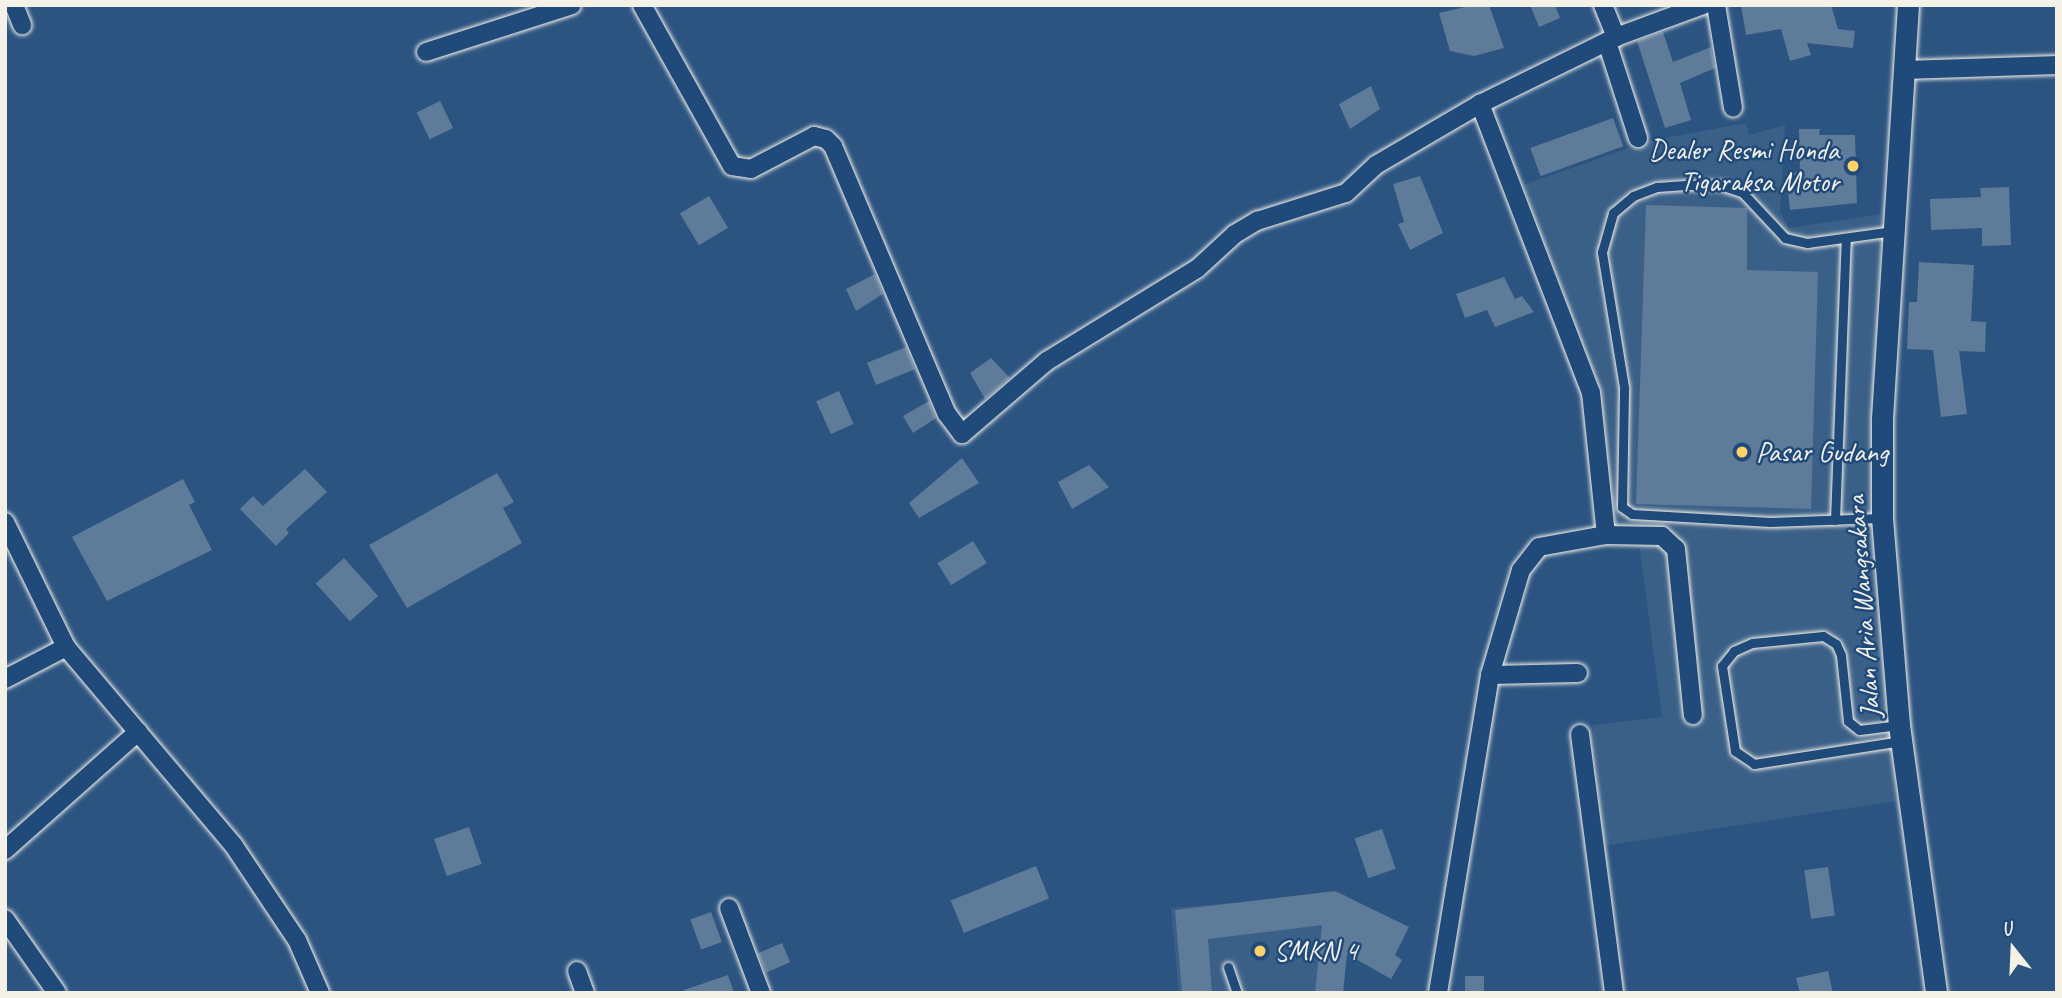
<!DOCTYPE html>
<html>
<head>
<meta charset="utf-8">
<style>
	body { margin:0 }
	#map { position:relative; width:2062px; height:998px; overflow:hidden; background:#2c5481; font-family:Caveat,sans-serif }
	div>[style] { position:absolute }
	.built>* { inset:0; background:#3b6088 }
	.building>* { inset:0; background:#5e7b9a; transform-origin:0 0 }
	.roads { filter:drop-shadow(0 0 2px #f4f1e8) drop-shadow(0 0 2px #f4f1e8) }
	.service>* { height:9px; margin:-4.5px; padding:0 4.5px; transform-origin:4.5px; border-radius:4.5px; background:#1f4a7a }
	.minor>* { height:18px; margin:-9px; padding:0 9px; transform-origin:9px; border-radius:9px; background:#1f4a7a }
	.tertiary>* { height:21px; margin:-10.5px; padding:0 10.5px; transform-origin:10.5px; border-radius:10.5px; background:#1f4a7a }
	.dots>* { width:19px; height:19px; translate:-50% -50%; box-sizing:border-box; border:4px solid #1f4a7a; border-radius:50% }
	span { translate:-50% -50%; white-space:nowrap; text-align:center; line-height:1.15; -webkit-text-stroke:5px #1f4a7a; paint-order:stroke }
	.poi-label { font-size:28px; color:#f4f1e8 }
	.right { translate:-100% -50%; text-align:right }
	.left { translate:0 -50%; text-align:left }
	.street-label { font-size:28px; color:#f4f1e8 }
	.frame { position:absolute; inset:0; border:7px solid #f4f1e8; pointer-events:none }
	.north { position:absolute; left:1978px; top:914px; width:70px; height:70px; -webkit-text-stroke:5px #1f4a7a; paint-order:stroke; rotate:342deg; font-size:19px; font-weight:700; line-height:28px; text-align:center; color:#f4f1e8 }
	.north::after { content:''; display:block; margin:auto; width:24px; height:32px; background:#f4f1e8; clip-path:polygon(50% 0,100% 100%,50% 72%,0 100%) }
</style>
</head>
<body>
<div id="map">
	<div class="built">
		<i style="clip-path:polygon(1746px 123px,1749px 135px,1785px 125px,1780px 212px,1789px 228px,1881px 214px,1874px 515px,1896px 801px,1603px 846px,1593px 725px,1662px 717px,1639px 543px,1618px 545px,1601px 390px,1523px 185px,1649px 141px)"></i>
		<i style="clip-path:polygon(1345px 894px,1344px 993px,1179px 993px,1171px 908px)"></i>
	</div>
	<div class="building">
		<i style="clip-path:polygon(1474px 5px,1489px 5px,1504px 48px,1474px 56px,1450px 51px,1439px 13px)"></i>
		<i style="clip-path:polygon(1530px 5px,1555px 5px,1560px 18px,1539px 27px)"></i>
		<i style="clip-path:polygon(1741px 5px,1831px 5px,1838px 29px,1855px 31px,1853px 48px,1807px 43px,1811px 55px,1790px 61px,1781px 29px,1746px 35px)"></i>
		<i style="clip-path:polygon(1663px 32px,1673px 62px,1711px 47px,1715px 68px,1680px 83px,1691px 120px,1665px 128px,1637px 41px)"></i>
		<i style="clip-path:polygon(1371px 86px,1380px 109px,1350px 129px,1339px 104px)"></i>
		<i style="left:440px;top:101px;width:30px;height:26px;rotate:64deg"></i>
		<i style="left:1613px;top:118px;width:30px;height:88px;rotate:70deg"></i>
		<i style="clip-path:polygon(1799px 129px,1820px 129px,1819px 135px,1855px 135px,1857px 203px,1790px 210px,1786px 174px,1800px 172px)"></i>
		<i style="clip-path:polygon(1420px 176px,1443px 233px,1410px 250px,1398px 224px,1404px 222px,1393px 184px)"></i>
		<i style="clip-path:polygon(2009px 187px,2011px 245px,1982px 246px,1982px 228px,1931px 230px,1930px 199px,1981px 197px,1980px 188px)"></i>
		<i style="left:709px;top:196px;width:37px;height:34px;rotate:59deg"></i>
		<i style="clip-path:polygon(1646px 205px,1747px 208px,1747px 270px,1818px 272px,1811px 509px,1636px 504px)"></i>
		<i style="clip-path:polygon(1919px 262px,1974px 265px,1971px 321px,1986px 322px,1985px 352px,1959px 351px,1967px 414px,1941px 417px,1933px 350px,1907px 349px,1909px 302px,1917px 302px)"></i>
		<i style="clip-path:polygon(875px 274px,883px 294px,856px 311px,846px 289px)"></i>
		<i style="clip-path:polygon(1504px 277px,1515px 299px,1522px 296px,1534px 312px,1495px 327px,1487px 310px,1465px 318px,1456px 294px)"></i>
		<i style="left:906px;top:347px;width:24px;height:42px;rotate:68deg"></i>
		<i style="clip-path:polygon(991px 358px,1010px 378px,985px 399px,970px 373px)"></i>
		<i style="left:839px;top:391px;width:36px;height:25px;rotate:66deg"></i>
		<i style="clip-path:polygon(929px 401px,936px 418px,913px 433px,903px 416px)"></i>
		<i style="clip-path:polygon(962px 458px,979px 483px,919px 518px,909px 503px)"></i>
		<i style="clip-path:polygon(1089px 465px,1109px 487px,1072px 509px,1058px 482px)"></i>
		<i style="clip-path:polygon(305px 469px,327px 492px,286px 529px,289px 533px,276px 546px,240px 509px,253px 496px,263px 506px)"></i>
		<i style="clip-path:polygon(497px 473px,514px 502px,503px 508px,522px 543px,407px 608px,369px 545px)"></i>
		<i style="clip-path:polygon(183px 479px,195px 502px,189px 505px,212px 550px,107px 601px,72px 537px)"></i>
		<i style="left:973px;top:541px;width:26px;height:42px;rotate:58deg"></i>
		<i style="left:344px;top:558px;width:51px;height:38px;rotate:48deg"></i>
		<i style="left:469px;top:827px;width:39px;height:37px;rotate:71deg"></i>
		<i style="left:1382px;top:829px;width:42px;height:29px;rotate:71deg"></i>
		<i style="left:1036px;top:866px;width:35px;height:92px;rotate:68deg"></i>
		<i style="left:1828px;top:867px;width:49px;height:24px;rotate:82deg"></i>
		<i style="clip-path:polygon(1335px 891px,1409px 927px,1395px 955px,1402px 960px,1391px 979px,1347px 954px,1343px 993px,1315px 993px,1322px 925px,1208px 939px,1212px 993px,1182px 993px,1175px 910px)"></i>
		<i style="left:711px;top:912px;width:32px;height:22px;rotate:70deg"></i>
		<i style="left:782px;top:943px;width:21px;height:26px;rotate:67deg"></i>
		<i style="clip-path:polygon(1828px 971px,1833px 993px,1800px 993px,1796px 978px)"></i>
		<i style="clip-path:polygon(728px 975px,734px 993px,684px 993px,684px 990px)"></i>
		<i style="left:1484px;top:976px;width:17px;height:19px;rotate:90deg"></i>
	</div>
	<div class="roads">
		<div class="service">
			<i style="left:1881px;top:518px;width:111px;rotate:177.9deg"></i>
			<i style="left:1770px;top:522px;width:138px;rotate:-176.7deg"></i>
			<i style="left:1632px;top:514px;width:12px;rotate:-145deg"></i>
			<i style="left:1622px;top:507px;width:120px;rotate:-89deg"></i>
			<i style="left:1624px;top:387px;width:137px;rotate:-99.3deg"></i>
			<i style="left:1602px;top:252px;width:41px;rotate:-74.2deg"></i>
			<i style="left:1613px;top:213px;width:26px;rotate:-40deg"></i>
			<i style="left:1633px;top:196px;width:26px;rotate:-21deg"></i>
			<i style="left:1657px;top:187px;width:32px;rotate:-4deg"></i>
			<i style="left:1689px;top:185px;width:31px"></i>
			<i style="left:1720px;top:185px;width:23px;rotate:18deg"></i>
			<i style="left:1742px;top:192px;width:63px;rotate:46.9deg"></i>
			<i style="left:1785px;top:238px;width:23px;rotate:13deg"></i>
			<i style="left:1807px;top:243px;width:87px;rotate:-7.9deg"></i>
			<i style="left:1835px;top:520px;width:281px;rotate:-87.8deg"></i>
			<i style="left:1899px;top:725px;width:40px;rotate:172.9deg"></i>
			<i style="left:1859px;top:730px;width:14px;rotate:-141deg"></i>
			<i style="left:1848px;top:721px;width:66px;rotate:-96.1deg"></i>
			<i style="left:1841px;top:655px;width:12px;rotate:-114deg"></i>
			<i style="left:1836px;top:644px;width:15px;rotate:-148deg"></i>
			<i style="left:1823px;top:636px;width:71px;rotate:174.4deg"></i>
			<i style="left:1752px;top:643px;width:20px;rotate:156deg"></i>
			<i style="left:1734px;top:651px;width:19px;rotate:129deg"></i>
			<i style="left:1722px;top:666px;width:86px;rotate:81.3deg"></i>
			<i style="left:1735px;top:751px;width:23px;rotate:34deg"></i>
			<i style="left:1754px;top:764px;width:149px;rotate:-8.9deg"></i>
			<i style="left:1228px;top:967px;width:28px;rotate:71deg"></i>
		</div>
		<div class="minor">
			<i style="left:14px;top:5px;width:22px;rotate:68deg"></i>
			<i style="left:642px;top:5px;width:184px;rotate:60.8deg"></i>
			<i style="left:732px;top:166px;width:19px;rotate:9deg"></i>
			<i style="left:751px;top:169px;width:71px;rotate:-27.6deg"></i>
			<i style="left:814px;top:136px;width:12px;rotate:14deg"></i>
			<i style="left:826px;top:139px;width:10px;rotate:45deg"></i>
			<i style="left:833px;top:146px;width:291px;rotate:67deg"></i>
			<i style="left:947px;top:414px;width:25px;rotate:53deg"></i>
			<i style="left:962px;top:434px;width:112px;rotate:-40.7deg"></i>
			<i style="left:1047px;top:361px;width:177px;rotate:-31.6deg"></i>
			<i style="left:1198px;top:268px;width:50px;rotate:-42.6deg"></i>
			<i style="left:1235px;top:234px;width:26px;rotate:-31deg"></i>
			<i style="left:1257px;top:221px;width:93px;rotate:-17.5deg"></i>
			<i style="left:1346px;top:193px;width:41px;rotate:-43deg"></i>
			<i style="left:1376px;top:165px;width:121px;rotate:-30.4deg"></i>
			<i style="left:1603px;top:5px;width:35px;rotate:68deg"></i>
			<i style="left:1716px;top:5px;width:104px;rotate:80.6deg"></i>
			<i style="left:1607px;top:42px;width:101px;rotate:72.1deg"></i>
			<i style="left:426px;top:52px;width:153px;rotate:-17.8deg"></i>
			<i style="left:1905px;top:70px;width:152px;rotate:-1.9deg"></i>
			<i style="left:5px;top:522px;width:139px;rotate:64deg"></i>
			<i style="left:66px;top:647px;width:260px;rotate:49.8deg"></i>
			<i style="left:234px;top:846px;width:113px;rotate:56.2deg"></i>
			<i style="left:297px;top:940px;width:58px;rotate:66.5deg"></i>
			<i style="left:1606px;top:535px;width:56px;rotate:1deg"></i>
			<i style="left:1662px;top:536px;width:19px;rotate:43deg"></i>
			<i style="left:1676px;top:549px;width:167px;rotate:84.2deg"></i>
			<i style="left:1490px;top:675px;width:88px;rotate:-1.3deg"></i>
			<i style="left:5px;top:679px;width:69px;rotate:-27.7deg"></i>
			<i style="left:1580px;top:734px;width:261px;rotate:82.5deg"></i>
			<i style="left:5px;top:850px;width:178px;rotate:-41.6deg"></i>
			<i style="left:729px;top:908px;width:91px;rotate:69.4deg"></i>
			<i style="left:5px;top:919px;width:90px;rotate:54.9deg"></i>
			<i style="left:577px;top:971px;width:23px;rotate:70deg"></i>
			<i style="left:1438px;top:993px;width:322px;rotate:-80.7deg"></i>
			<i style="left:1490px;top:675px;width:109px;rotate:-73.6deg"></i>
			<i style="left:1521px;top:570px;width:29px;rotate:-52deg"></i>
			<i style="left:1539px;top:547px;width:68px;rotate:-10.2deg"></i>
			<i style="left:1606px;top:535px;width:143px;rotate:-96deg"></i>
			<i style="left:1591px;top:393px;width:310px;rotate:-111deg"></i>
			<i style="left:1480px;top:104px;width:152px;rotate:-26.2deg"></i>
			<i style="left:1616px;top:37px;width:93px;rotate:-20.2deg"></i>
		</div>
		<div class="tertiary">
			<i style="left:1908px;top:5px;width:416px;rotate:93.6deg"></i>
			<i style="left:1882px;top:420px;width:98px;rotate:90deg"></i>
			<i style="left:1882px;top:518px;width:208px;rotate:85.3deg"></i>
			<i style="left:1899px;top:725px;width:271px;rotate:82.1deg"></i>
		</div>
	</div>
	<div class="dots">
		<i style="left:1853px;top:166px;background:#ffd166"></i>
		<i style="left:1742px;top:452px;background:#ffd166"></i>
		<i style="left:1260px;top:951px;background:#ffd166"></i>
	</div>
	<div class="poi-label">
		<span class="right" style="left:1839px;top:166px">Dealer Resmi Honda<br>Tigaraksa Motor</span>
		<span class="left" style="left:1756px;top:452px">Pasar Gudang</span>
		<span class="left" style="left:1274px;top:951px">SMKN 4</span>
	</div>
	<div class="street-label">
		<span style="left:1863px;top:607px;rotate:-94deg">Jalan Aria Wangsakara</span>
	</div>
	<div class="frame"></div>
	<div class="north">U</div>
</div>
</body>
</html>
